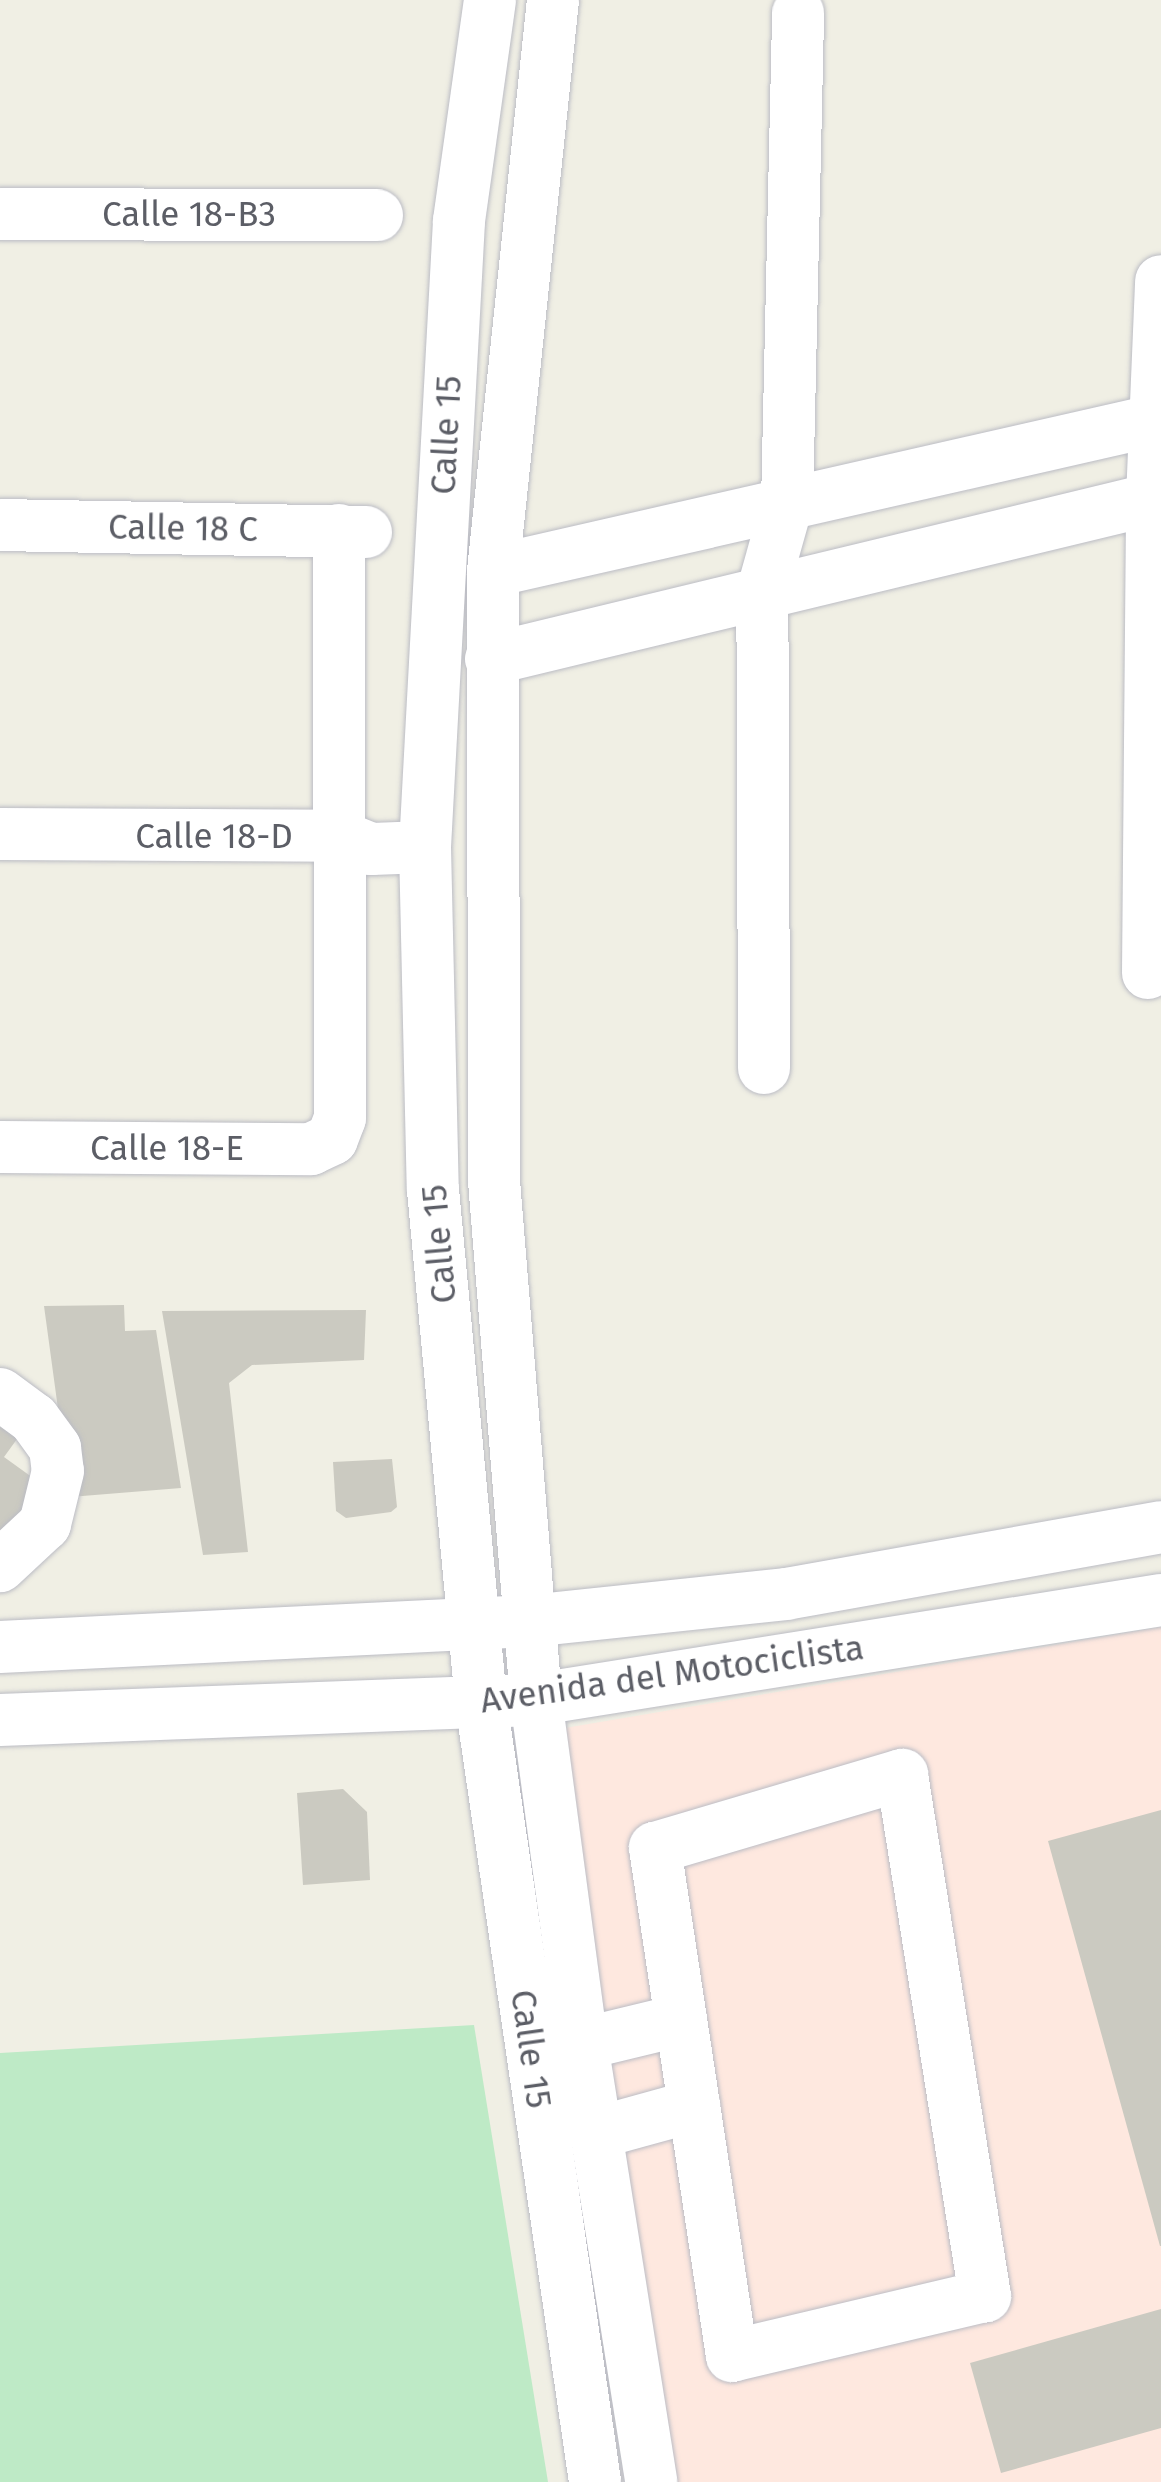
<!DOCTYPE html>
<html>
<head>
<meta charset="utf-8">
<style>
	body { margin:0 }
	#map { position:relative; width:1161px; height:2482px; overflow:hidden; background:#f0efe4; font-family:"Fira Sans",sans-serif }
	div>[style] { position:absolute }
	.medical>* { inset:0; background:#fee8df }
	.green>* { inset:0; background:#beeac6 }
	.building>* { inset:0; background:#cbcac1 }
	.roads { filter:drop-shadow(0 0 2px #bbbcc4) drop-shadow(0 0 2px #bbbcc4) }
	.minor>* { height:52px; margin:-26px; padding:0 26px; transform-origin:26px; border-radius:26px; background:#fff }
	span { translate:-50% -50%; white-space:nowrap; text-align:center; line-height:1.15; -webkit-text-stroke:8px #fff; paint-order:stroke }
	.street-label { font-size:35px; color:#5c5e66 }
</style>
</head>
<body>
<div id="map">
	<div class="medical">
		<i style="clip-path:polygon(1161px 1627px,1161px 2482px,674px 2482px,559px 1729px)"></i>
	</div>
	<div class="green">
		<i style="clip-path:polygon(474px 2025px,548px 2482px,0 2482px,0 2053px)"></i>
	</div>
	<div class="building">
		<i style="clip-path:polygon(124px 1305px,125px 1331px,156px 1330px,181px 1488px,70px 1497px,44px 1306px)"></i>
		<i style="clip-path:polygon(366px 1310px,364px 1360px,252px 1365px,229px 1383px,248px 1552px,203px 1555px,162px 1311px)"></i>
		<i style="clip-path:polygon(0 1411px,25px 1428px,4px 1457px,47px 1488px,0 1553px)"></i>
		<i style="clip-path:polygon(392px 1459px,397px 1507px,391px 1512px,346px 1518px,336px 1511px,333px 1462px)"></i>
		<i style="clip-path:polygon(343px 1789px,367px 1812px,370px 1880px,303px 1885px,297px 1793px)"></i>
		<i style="clip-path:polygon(1161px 1810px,1161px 2246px,1160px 2246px,1048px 1841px)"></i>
		<i style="clip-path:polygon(1161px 2309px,1161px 2428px,1001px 2473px,970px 2363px)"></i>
	</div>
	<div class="roads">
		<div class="minor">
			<i style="left:490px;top:0;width:223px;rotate:98deg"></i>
			<i style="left:459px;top:221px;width:627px;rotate:93.11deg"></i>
			<i style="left:425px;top:847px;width:343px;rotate:88.7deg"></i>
			<i style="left:433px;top:1190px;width:514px;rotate:84.64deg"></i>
			<i style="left:481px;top:1702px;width:788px;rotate:81.68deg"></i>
			<i style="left:553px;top:0;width:574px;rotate:96deg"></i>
			<i style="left:493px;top:571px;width:610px;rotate:89.91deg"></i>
			<i style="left:494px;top:1181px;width:520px;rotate:85.36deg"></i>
			<i style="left:536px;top:1699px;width:348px;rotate:82.4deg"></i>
			<i style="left:582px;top:2044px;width:443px;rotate:81deg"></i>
			<i style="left:0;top:214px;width:377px;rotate:0.2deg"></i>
			<i style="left:0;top:525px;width:366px;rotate:1.1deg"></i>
			<i style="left:493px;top:571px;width:685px;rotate:-12.82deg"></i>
			<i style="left:491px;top:659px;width:689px;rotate:-13.59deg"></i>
			<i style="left:0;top:834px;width:339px;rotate:0.3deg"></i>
			<i style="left:339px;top:836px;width:35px;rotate:22deg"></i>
			<i style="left:372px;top:849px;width:53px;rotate:-2.2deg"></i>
			<i style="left:1148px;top:973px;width:474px;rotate:-89.5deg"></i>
			<i style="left:1152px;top:499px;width:218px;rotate:-87.6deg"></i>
			<i style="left:764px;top:1068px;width:475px;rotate:-90.2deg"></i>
			<i style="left:762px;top:593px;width:92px;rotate:-74.3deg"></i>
			<i style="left:787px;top:504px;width:491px;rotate:-88.7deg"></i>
			<i style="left:0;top:1147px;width:311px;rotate:0.4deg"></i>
			<i style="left:311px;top:1149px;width:23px;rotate:-25deg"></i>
			<i style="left:332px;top:1139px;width:22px;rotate:-69deg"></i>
			<i style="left:340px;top:1118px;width:588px;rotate:-90.1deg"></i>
			<i style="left:0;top:1394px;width:42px;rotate:36.3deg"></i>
			<i style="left:34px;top:1419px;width:36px;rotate:54deg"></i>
			<i style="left:55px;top:1448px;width:23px;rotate:83deg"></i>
			<i style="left:58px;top:1471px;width:55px;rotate:103.8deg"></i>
			<i style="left:45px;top:1524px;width:62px;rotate:137deg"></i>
			<i style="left:0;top:1647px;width:531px;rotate:-2.81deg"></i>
			<i style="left:530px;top:1621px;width:257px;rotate:-6deg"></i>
			<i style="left:786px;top:1594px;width:381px;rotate:-10.1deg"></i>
			<i style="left:0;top:1720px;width:532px;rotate:-2.15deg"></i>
			<i style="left:532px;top:1700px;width:637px;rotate:-9.03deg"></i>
			<i style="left:902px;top:1775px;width:528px;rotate:80.95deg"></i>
			<i style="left:985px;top:2296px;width:260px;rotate:166.7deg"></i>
			<i style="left:732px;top:2356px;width:514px;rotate:-98.62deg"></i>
			<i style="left:655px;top:1848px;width:258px;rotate:-16.5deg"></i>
			<i style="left:582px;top:2044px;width:102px;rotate:-13.6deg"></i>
			<i style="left:596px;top:2133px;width:102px;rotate:-15.4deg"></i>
		</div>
	</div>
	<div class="street-label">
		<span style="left:189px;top:214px">Calle 18-B3</span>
		<span style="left:446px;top:435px;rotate:-87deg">Calle 15</span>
		<span style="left:183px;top:528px;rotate:1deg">Calle 18 C</span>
		<span style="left:214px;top:836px">Calle 18-D</span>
		<span style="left:167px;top:1148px">Calle 18-E</span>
		<span style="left:439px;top:1244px;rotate:-95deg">Calle 15</span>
		<span style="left:672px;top:1674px;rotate:-8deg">Avenida del Motociclista</span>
		<span style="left:531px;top:2049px;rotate:82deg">Calle 15</span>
	</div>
</div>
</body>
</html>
